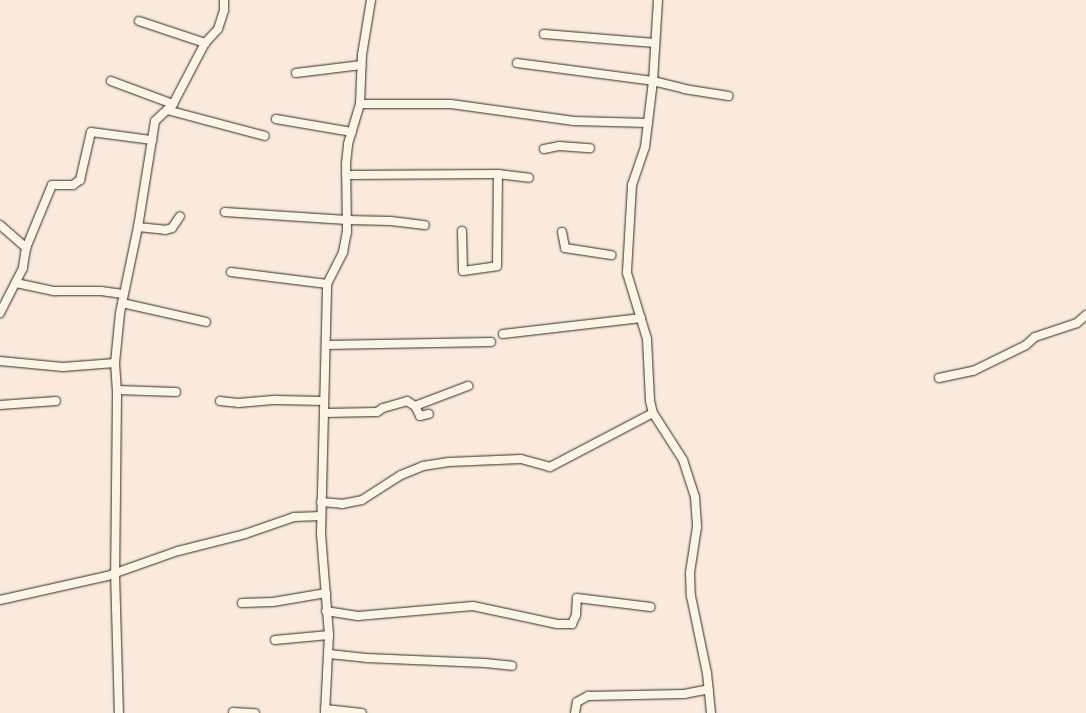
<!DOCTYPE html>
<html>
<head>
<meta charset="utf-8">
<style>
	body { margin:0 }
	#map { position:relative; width:1086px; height:713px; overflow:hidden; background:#fbeadb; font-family:Sriracha,sans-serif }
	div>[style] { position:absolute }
	.roads { filter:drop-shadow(0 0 1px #2b2b2b) drop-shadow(0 0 1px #2b2b2b) }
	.minor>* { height:8px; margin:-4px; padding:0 4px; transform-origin:4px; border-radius:4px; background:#fcf5e5 }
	span { translate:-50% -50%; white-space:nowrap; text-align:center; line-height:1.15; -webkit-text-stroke:4px #fcf5e5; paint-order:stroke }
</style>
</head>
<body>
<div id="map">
	<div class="roads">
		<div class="minor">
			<i style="left:658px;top:0;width:81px;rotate:93.5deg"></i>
			<i style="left:653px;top:81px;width:32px;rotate:14deg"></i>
			<i style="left:684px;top:89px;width:45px;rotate:9deg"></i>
			<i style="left:139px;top:21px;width:70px;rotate:18.4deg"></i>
			<i style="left:544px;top:34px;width:111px;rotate:4.6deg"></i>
			<i style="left:517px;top:63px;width:137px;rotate:7.5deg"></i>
			<i style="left:653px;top:81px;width:66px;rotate:96.9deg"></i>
			<i style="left:645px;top:147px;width:40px;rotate:108.9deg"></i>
			<i style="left:632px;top:185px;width:88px;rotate:93.3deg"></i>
			<i style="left:627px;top:273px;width:69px;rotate:73.1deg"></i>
			<i style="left:647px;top:339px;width:62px;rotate:87.2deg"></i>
			<i style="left:650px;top:401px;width:12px;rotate:76deg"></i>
			<i style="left:653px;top:413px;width:56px;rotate:57.4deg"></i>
			<i style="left:683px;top:460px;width:39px;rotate:72deg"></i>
			<i style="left:695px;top:497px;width:30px;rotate:86deg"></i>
			<i style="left:697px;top:527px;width:47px;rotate:98.7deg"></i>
			<i style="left:690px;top:573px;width:23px;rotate:88deg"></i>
			<i style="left:691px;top:596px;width:79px;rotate:78.3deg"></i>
			<i style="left:707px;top:673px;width:40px;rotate:84.3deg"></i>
			<i style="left:296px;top:73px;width:66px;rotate:-6.9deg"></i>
			<i style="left:111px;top:81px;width:66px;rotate:20.4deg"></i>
			<i style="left:360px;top:104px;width:91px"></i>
			<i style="left:451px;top:104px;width:124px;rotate:7.9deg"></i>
			<i style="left:574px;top:121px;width:74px;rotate:1.5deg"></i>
			<i style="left:167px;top:110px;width:101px;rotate:14.9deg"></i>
			<i style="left:276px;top:119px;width:77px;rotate:9.7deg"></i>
			<i style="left:544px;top:149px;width:15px;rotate:-11deg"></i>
			<i style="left:559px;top:146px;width:31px;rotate:4deg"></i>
			<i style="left:346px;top:175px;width:152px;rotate:-0.4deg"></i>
			<i style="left:498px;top:174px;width:31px;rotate:7deg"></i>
			<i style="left:225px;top:212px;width:122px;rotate:3.8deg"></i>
			<i style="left:347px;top:220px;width:44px;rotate:1.3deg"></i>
			<i style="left:391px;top:221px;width:34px;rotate:7deg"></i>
			<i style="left:0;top:225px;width:35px;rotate:41deg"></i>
			<i style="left:26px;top:248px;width:20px;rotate:99deg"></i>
			<i style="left:23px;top:268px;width:51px;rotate:117.1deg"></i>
			<i style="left:138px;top:227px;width:27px;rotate:6deg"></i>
			<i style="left:165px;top:230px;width:7px;rotate:-16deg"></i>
			<i style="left:172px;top:228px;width:14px;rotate:-56deg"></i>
			<i style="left:462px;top:231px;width:40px;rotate:88.6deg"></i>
			<i style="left:463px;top:271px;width:34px;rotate:-8deg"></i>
			<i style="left:497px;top:266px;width:92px;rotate:-89.4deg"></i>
			<i style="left:562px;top:232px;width:16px;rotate:79deg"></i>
			<i style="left:565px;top:248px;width:47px;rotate:8.7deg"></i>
			<i style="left:26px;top:248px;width:68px;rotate:-67.6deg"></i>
			<i style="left:52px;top:185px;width:21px"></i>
			<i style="left:73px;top:185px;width:9px;rotate:-36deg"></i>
			<i style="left:80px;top:180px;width:49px;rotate:-77.1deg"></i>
			<i style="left:91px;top:132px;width:62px;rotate:7.5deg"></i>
			<i style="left:152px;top:140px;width:19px;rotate:-81deg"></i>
			<i style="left:155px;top:121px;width:25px;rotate:-43deg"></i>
			<i style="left:173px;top:104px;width:69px;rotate:-62.3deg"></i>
			<i style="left:205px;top:43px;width:19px;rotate:-47deg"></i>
			<i style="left:218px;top:29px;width:20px;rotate:-72deg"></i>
			<i style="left:224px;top:10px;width:10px;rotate:-90deg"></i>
			<i style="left:231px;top:272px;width:97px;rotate:7.1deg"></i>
			<i style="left:16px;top:283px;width:40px;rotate:12deg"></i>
			<i style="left:55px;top:291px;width:46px"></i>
			<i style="left:101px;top:291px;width:22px;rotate:8deg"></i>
			<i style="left:122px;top:303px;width:86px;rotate:12.7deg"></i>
			<i style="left:503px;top:334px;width:139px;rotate:-6.6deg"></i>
			<i style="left:326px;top:345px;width:165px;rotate:-1deg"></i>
			<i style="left:0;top:361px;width:63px;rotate:5.4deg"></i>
			<i style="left:63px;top:367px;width:52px;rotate:-4.4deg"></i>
			<i style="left:115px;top:363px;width:50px;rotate:-84.3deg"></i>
			<i style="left:120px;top:313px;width:88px;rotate:-78.2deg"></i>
			<i style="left:138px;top:227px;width:88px;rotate:-80.9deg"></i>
			<i style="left:115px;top:363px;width:31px;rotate:86deg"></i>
			<i style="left:117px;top:394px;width:178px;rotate:90.6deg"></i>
			<i style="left:115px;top:572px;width:141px;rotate:88.4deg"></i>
			<i style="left:939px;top:378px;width:35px;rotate:-12deg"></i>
			<i style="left:973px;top:371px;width:59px;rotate:-26.1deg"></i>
			<i style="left:1026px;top:345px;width:12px;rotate:-42deg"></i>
			<i style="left:1035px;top:337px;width:44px;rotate:-18.4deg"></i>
			<i style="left:1077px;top:323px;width:12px;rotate:-42deg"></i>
			<i style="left:117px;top:390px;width:59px;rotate:1.9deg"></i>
			<i style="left:220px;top:401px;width:18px;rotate:6deg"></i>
			<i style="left:238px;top:403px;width:38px;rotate:-5deg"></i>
			<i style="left:276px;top:400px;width:48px;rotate:1.2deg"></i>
			<i style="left:0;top:405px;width:56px;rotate:-4.1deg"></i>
			<i style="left:415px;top:406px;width:11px;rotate:63deg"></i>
			<i style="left:420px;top:416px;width:9px;rotate:-13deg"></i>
			<i style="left:324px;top:413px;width:53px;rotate:-1.1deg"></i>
			<i style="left:377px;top:412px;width:7px;rotate:-34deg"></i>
			<i style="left:383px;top:408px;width:25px;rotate:-16deg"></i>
			<i style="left:407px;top:401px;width:9px;rotate:32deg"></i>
			<i style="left:415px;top:406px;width:57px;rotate:-20.7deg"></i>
			<i style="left:321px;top:502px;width:21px;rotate:5deg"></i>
			<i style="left:342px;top:504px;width:20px;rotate:-11deg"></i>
			<i style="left:362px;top:500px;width:46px;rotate:-32.7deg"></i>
			<i style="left:401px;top:475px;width:24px;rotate:-22deg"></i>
			<i style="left:423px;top:466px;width:26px;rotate:-9deg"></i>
			<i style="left:449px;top:462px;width:72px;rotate:-2.4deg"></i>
			<i style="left:521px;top:459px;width:30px;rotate:15deg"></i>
			<i style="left:550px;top:467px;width:116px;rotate:-27.7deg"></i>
			<i style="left:0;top:600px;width:110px;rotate:-12.6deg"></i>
			<i style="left:107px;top:576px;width:75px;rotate:-19.4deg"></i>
			<i style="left:178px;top:551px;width:69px;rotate:-14.2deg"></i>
			<i style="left:245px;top:534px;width:52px;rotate:-19.1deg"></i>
			<i style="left:294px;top:517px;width:27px;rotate:-2deg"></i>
			<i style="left:242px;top:603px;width:31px;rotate:-2deg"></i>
			<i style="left:273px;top:602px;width:54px;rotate:-9.6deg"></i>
			<i style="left:326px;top:611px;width:32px;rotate:9deg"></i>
			<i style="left:358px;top:616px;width:115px;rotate:-5deg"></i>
			<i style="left:473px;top:606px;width:86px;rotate:12.1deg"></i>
			<i style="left:557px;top:624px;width:15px"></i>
			<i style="left:572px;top:624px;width:10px;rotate:-66deg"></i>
			<i style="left:576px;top:615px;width:17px;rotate:-87deg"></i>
			<i style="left:577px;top:598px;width:74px;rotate:7deg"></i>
			<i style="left:275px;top:640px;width:54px;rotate:-5.3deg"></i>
			<i style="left:329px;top:654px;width:37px;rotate:6deg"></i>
			<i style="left:366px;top:658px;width:119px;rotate:2.4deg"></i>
			<i style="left:485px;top:663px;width:27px;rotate:6deg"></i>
			<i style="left:325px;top:709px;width:37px;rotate:6deg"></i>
			<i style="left:233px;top:712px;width:22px;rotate:3deg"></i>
			<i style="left:325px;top:713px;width:78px;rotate:-87.1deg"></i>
			<i style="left:329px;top:635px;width:101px;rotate:-94.5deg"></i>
			<i style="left:321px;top:534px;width:250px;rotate:-88.6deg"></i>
			<i style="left:327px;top:284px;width:36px;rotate:-63deg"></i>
			<i style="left:343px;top:252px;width:20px;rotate:-79deg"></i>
			<i style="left:347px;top:232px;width:68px;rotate:-90.8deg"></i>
			<i style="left:346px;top:164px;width:20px;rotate:-84deg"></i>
			<i style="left:348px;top:144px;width:42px;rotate:-73.3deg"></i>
			<i style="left:360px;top:104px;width:49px;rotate:-87.7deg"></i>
			<i style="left:362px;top:55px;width:56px;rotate:-80.7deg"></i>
			<i style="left:575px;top:713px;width:11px;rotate:-80deg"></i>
			<i style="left:577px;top:702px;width:13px;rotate:-29deg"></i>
			<i style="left:588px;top:696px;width:96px;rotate:-1.2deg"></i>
			<i style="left:684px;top:694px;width:25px;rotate:-11deg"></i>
		</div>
	</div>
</div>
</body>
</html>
